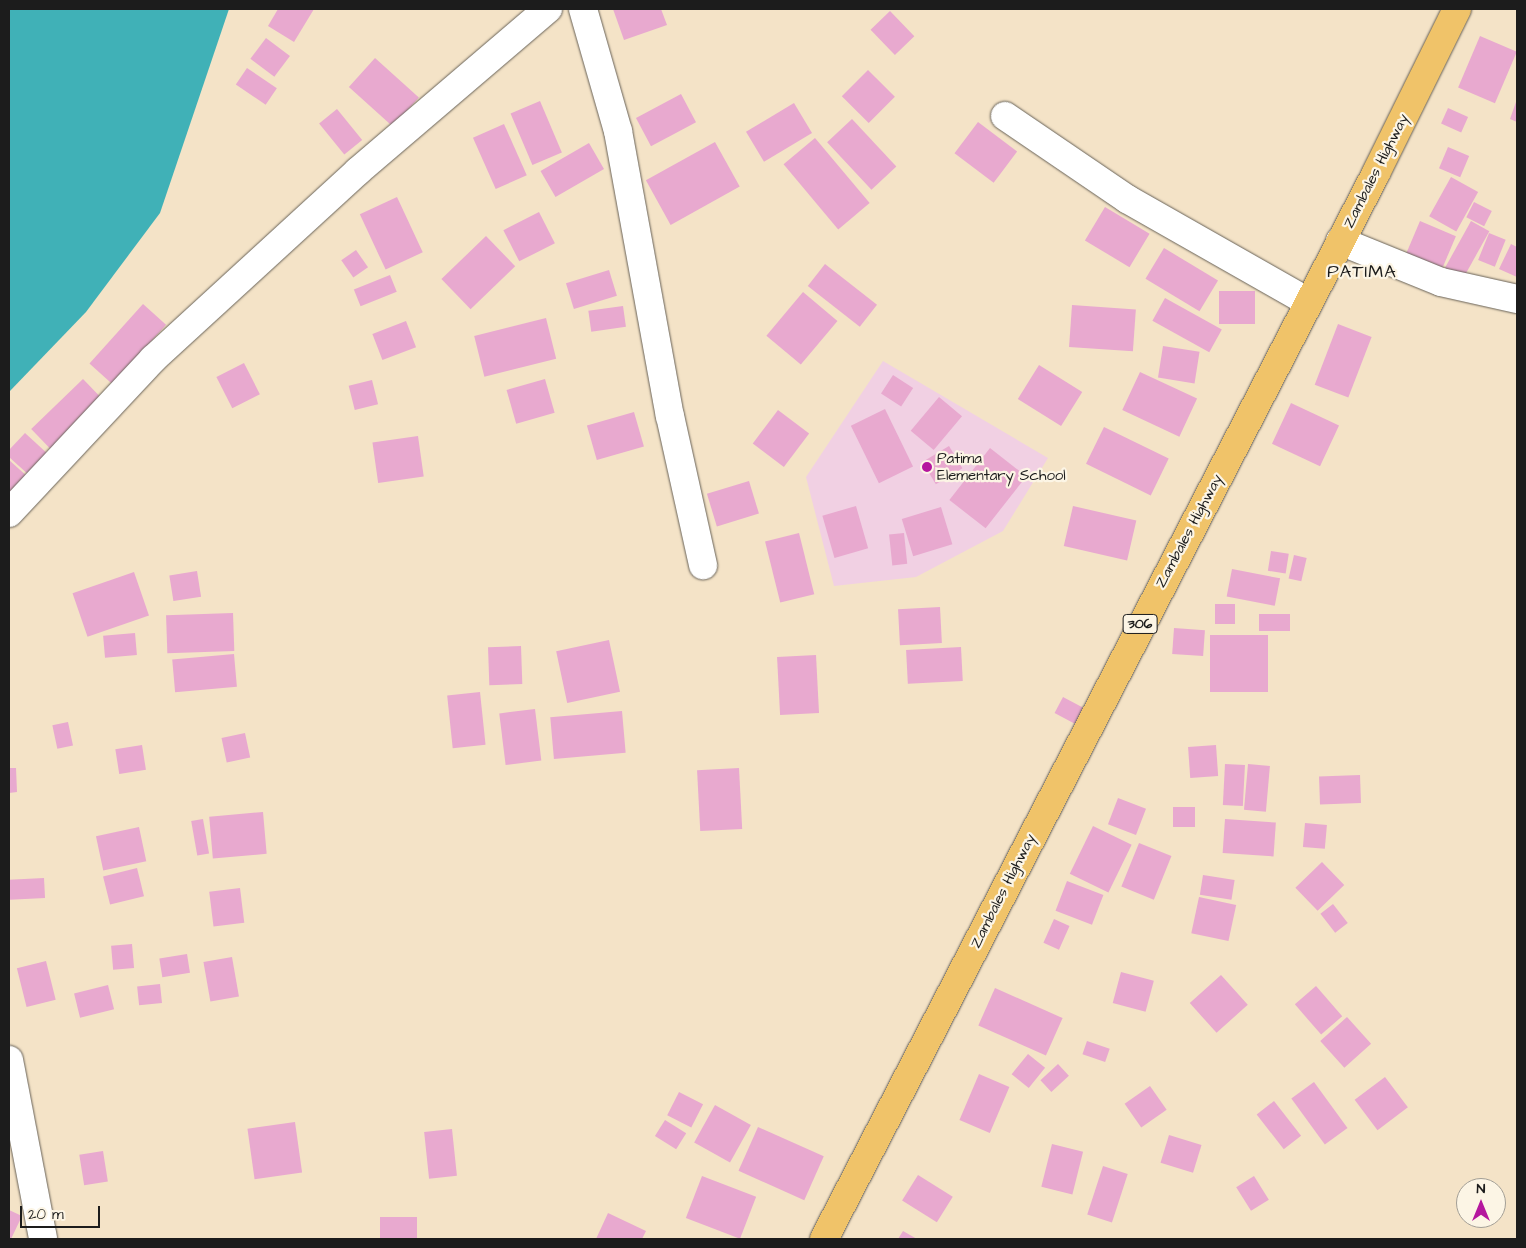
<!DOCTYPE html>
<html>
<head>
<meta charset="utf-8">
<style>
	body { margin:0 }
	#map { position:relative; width:1526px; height:1248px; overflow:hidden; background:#f4e3c7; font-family:"Architects Daughter",sans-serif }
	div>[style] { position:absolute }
	.built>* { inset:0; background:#f1d0e3 }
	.water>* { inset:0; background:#40b1b7 }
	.building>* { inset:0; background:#e8a9cf; transform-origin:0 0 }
	.roads { filter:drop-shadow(0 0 1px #686258) drop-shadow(0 0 1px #686258) }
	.minor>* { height:28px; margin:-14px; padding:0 14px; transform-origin:14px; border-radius:14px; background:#fff }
	.major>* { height:28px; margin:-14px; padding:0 14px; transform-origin:14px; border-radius:14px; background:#f0c369 }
	.dots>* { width:14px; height:14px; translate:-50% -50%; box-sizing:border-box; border:2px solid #fcf5e5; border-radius:50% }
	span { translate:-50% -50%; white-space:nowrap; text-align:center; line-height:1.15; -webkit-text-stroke:4.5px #fcf5e5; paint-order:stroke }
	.shield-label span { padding:1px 4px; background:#fcf5e5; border:1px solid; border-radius:4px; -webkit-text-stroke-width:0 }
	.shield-label { font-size:14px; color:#1c1c1c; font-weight:700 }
	.street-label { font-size:15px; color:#1c1c1c }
	.poi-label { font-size:15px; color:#1c1c1c }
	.left { translate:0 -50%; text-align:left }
	.quarter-label { font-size:18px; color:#1c1c1c; letter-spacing:1px }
	.frame { position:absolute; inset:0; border:10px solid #1c1c1c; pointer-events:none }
	.north { position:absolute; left:1456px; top:1178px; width:50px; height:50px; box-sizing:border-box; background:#fcf5e5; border:1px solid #a29e95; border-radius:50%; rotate:0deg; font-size:14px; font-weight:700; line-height:20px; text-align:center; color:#1c1c1c }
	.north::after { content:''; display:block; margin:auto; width:18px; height:22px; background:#b5179e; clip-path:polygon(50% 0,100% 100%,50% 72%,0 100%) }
	.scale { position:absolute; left:20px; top:1206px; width:80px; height:22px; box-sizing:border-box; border:2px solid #1c1c1c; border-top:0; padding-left:6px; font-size:15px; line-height:18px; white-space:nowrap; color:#1c1c1c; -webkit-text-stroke:4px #fcf5e5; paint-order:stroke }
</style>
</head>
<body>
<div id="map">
	<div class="built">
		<i style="clip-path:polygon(883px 361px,1048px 458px,1003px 531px,916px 577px,834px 586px,806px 477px)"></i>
	</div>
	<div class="water">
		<i style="clip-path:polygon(9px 9px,229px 9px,160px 213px,86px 312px,9px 392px)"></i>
	</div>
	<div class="building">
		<i style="clip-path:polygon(278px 9px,314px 9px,294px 42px,268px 26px)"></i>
		<i style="clip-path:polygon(613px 9px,661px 9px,667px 25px,624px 40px)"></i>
		<i style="left:890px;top:11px;width:35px;height:27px;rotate:46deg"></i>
		<i style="left:1480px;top:36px;width:40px;height:56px;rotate:23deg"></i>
		<i style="left:266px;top:38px;width:30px;height:26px;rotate:37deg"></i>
		<i style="left:375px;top:58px;width:59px;height:39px;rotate:42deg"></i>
		<i style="left:247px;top:68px;width:36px;height:20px;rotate:34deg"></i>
		<i style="left:868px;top:70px;width:38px;height:37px;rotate:45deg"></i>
		<i style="left:681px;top:94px;width:32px;height:51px;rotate:62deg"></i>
		<i style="clip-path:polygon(1517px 99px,1517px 122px,1510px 119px)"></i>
		<i style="left:540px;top:101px;width:56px;height:32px;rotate:67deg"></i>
		<i style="left:794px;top:103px;width:35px;height:56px;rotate:59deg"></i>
		<i style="left:1448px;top:108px;width:22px;height:17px;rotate:24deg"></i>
		<i style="left:337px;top:109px;width:40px;height:23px;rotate:51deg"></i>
		<i style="left:852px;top:119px;width:65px;height:34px;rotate:47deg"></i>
		<i style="left:978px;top:122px;width:49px;height:39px;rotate:37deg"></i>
		<i style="left:504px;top:124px;width:56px;height:34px;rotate:66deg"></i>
		<i style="left:815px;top:138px;width:85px;height:41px;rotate:50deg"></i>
		<i style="left:715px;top:142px;width:51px;height:79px;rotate:61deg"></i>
		<i style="left:589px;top:143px;width:30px;height:56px;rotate:60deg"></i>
		<i style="left:1448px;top:147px;width:23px;height:23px;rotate:23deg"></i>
		<i style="left:1451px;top:177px;width:31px;height:45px;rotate:29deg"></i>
		<i style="left:397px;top:197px;width:61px;height:41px;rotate:65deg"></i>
		<i style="left:1474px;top:202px;width:20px;height:17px;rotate:27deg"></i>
		<i style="left:1105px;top:207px;width:52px;height:39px;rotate:31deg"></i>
		<i style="left:539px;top:212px;width:35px;height:40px;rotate:63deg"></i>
		<i style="left:1420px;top:221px;width:39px;height:44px;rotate:23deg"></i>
		<i style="left:1471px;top:221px;width:21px;height:55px;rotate:29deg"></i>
		<i style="left:1489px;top:233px;width:18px;height:29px;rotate:22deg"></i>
		<i style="left:486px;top:236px;width:42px;height:62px;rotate:46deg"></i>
		<i style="clip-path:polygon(1511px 244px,1517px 247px,1517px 277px,1499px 269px)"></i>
		<i style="left:1164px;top:248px;width:63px;height:36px;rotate:31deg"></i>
		<i style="left:356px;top:250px;width:21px;height:18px;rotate:55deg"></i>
		<i style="left:825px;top:264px;width:66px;height:28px;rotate:38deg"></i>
		<i style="left:609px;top:270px;width:27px;height:45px;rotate:73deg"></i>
		<i style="left:390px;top:275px;width:18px;height:39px;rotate:68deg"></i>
		<i style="left:1219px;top:291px;width:36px;height:33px"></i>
		<i style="left:803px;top:292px;width:45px;height:57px;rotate:40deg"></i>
		<i style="left:1165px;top:298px;width:65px;height:26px;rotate:29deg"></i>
		<i style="left:143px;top:304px;width:31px;height:80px;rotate:42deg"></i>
		<i style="left:1072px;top:305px;width:64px;height:42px;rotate:4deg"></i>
		<i style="left:623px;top:306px;width:21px;height:35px;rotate:82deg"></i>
		<i style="left:546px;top:318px;width:42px;height:74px;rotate:76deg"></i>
		<i style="left:406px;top:321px;width:28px;height:36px;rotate:69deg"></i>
		<i style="left:1338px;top:324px;width:36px;height:65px;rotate:21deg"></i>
		<i style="left:1163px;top:346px;width:37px;height:32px;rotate:9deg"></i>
		<i style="left:244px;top:363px;width:35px;height:31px;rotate:63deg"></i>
		<i style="left:1039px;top:365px;width:51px;height:40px;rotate:32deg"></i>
		<i style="left:1140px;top:372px;width:63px;height:42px;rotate:25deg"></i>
		<i style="left:893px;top:375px;width:24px;height:22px;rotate:33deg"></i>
		<i style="left:83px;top:379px;width:33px;height:72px;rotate:46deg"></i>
		<i style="left:545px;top:379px;width:35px;height:40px;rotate:74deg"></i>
		<i style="left:372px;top:380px;width:25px;height:24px;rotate:76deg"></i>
		<i style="left:939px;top:397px;width:30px;height:44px;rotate:40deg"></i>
		<i style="left:1291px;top:403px;width:53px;height:45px;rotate:25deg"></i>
		<i style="left:885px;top:409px;width:64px;height:38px;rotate:64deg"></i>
		<i style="left:778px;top:410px;width:39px;height:42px;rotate:37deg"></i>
		<i style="left:634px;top:412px;width:36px;height:49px;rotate:74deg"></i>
		<i style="left:1104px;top:427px;width:72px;height:41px;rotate:26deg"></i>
		<i style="clip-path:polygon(25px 433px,49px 455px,30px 476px,9px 457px,9px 450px)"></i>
		<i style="left:418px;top:436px;width:41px;height:46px;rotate:82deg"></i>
		<i style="left:949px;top:446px;width:26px;height:31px;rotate:59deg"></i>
		<i style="left:990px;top:448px;width:46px;height:66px;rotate:38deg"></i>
		<i style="clip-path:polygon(9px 460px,29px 478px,9px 495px)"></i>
		<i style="left:749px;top:481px;width:34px;height:44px;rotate:73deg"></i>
		<i style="left:856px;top:506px;width:44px;height:35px;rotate:74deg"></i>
		<i style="left:1073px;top:506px;width:65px;height:41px;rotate:13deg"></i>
		<i style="left:941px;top:507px;width:39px;height:41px;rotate:73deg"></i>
		<i style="left:799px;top:533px;width:63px;height:35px;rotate:76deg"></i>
		<i style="left:904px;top:533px;width:31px;height:15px;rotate:84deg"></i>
		<i style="left:1271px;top:551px;width:18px;height:20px;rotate:9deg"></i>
		<i style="left:1294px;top:555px;width:13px;height:24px;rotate:13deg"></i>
		<i style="left:1232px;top:569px;width:49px;height:28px;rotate:11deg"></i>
		<i style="left:197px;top:571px;width:26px;height:28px;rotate:81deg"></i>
		<i style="left:134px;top:572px;width:46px;height:65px;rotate:71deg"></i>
		<i style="left:1215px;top:604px;width:20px;height:20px"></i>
		<i style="left:940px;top:607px;width:36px;height:42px;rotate:87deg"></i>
		<i style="left:233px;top:613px;width:38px;height:67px;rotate:88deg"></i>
		<i style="left:1290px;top:614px;width:17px;height:31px;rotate:90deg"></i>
		<i style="left:1174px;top:628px;width:31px;height:26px;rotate:4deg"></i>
		<i style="left:135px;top:633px;width:22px;height:32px;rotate:85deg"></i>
		<i style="left:1210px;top:635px;width:58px;height:57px"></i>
		<i style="left:609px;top:640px;width:53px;height:54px;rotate:78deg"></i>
		<i style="left:521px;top:646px;width:38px;height:33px;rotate:88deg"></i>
		<i style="left:961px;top:647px;width:34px;height:55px;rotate:87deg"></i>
		<i style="left:234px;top:654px;width:33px;height:62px;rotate:85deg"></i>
		<i style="left:816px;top:655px;width:58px;height:39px;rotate:87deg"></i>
		<i style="left:480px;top:692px;width:53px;height:33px;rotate:84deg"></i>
		<i style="left:1063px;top:697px;width:24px;height:18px;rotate:28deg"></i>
		<i style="left:535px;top:709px;width:52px;height:36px;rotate:83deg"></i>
		<i style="left:622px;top:711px;width:42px;height:72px;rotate:85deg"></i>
		<i style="left:68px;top:722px;width:24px;height:16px;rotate:78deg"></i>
		<i style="left:245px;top:733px;width:25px;height:24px;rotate:78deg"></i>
		<i style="left:142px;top:745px;width:25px;height:27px;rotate:81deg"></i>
		<i style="left:1216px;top:745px;width:31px;height:28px;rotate:86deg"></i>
		<i style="left:1225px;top:764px;width:20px;height:41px;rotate:3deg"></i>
		<i style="left:1248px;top:764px;width:22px;height:46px;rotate:5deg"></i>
		<i style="clip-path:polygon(9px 768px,16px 768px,17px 792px,9px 793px)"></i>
		<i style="left:739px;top:768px;width:61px;height:42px;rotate:87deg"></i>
		<i style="left:1360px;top:775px;width:28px;height:41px;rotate:88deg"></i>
		<i style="left:1118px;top:798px;width:30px;height:28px;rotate:21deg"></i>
		<i style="left:1173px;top:807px;width:22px;height:20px"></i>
		<i style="left:263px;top:812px;width:42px;height:54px;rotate:85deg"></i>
		<i style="left:203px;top:819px;width:35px;height:12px;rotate:80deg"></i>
		<i style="left:1225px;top:819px;width:51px;height:34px;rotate:4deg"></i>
		<i style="left:1305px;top:823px;width:22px;height:24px;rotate:5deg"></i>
		<i style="left:1093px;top:826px;width:43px;height:53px;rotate:26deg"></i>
		<i style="left:139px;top:827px;width:35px;height:44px;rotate:78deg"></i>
		<i style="left:1139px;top:843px;width:35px;height:47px;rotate:22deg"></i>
		<i style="left:1322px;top:862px;width:32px;height:37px;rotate:46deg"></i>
		<i style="left:137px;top:868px;width:29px;height:35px;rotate:76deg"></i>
		<i style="left:1203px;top:875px;width:32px;height:20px;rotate:9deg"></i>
		<i style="left:44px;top:878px;width:20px;height:35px;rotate:87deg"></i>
		<i style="left:1067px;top:881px;width:39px;height:32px;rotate:21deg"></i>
		<i style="left:240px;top:888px;width:35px;height:31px;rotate:83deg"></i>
		<i style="left:1199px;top:897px;width:38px;height:37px;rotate:12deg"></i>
		<i style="left:1333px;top:904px;width:24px;height:16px;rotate:52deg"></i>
		<i style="left:1054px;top:919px;width:17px;height:26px;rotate:24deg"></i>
		<i style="left:132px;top:944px;width:24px;height:21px;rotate:85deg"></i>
		<i style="left:187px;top:954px;width:19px;height:28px;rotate:81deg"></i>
		<i style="left:232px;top:957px;width:40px;height:29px;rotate:80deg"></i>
		<i style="left:46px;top:961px;width:40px;height:30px;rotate:76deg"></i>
		<i style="left:1121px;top:972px;width:34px;height:32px;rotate:15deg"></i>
		<i style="left:1221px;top:975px;width:40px;height:42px;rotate:48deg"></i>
		<i style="left:160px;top:984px;width:19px;height:23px;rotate:84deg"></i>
		<i style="left:108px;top:985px;width:25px;height:35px;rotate:76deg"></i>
		<i style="left:1316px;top:986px;width:40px;height:28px;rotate:49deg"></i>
		<i style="left:995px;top:988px;width:74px;height:41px;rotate:24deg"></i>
		<i style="left:1347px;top:1017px;width:36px;height:36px;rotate:48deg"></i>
		<i style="left:1087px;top:1041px;width:24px;height:14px;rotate:19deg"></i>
		<i style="left:1028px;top:1054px;width:22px;height:26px;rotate:39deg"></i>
		<i style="left:1058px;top:1064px;width:16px;height:24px;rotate:47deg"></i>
		<i style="left:979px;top:1074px;width:33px;height:50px;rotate:23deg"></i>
		<i style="left:1385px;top:1077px;width:38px;height:38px;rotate:53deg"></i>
		<i style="left:1314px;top:1082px;width:57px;height:28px;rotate:54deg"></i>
		<i style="left:1150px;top:1086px;width:29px;height:31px;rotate:55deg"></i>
		<i style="left:679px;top:1092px;width:27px;height:26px;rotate:27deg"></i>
		<i style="left:1274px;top:1101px;width:44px;height:22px;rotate:52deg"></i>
		<i style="left:715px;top:1105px;width:41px;height:43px;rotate:29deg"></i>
		<i style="left:665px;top:1120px;width:25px;height:19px;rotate:32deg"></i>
		<i style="left:295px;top:1122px;width:51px;height:48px;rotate:82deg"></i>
		<i style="left:758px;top:1127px;width:72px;height:48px;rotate:24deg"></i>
		<i style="left:452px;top:1129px;width:47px;height:28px;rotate:84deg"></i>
		<i style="left:1169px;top:1135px;width:34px;height:29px;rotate:17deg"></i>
		<i style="left:1052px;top:1144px;width:32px;height:44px;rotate:14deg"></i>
		<i style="left:103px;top:1151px;width:31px;height:24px;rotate:81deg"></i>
		<i style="left:1103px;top:1166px;width:26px;height:51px;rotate:18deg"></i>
		<i style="left:918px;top:1175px;width:41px;height:30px;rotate:32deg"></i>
		<i style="left:702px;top:1176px;width:58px;height:45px;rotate:21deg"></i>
		<i style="left:1254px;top:1176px;width:28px;height:21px;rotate:58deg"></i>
		<i style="clip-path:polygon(9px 1210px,22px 1216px,11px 1239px,9px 1239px)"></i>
		<i style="clip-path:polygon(608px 1213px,646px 1231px,642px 1239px,596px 1239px)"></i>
		<i style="left:380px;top:1217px;width:37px;height:21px"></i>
		<i style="clip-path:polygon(903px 1231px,917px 1239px,898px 1239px)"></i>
	</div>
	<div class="roads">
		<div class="minor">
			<i style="left:583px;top:9px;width:127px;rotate:74deg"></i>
			<i style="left:618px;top:131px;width:290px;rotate:79.7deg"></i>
			<i style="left:670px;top:416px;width:153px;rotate:77.5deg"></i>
			<i style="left:1005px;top:116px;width:148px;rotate:34.2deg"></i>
			<i style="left:1127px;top:199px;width:208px;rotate:29.6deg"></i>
			<i style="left:1340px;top:241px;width:109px;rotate:22.1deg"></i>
			<i style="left:1441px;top:282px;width:78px;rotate:12.6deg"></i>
			<i style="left:9px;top:513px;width:211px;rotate:-46.9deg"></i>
			<i style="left:153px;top:359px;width:278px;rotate:-42.5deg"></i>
			<i style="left:358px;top:171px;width:250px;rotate:-40.5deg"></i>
			<i style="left:9px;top:1060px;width:182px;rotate:79.2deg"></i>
		</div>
		<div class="major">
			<i style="left:824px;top:1239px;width:1200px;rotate:-62.62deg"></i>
			<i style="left:1376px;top:173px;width:183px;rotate:-63.7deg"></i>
		</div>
	</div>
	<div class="dots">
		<i style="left:927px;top:467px;background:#b5179e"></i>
	</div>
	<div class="shield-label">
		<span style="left:1140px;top:624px">306</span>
	</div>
	<div class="street-label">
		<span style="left:1376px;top:171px;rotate:-63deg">Zambales Highway</span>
		<span style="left:1189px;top:531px;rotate:-62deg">Zambales Highway</span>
		<span style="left:1003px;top:891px;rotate:-63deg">Zambales Highway</span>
	</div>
	<div class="poi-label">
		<span class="left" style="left:937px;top:467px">Patima<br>Elementary School</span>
	</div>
	<div class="quarter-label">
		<span style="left:1362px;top:272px">PATIMA</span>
	</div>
	<div class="frame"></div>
	<div class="north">N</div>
	<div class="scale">20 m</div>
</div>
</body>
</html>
